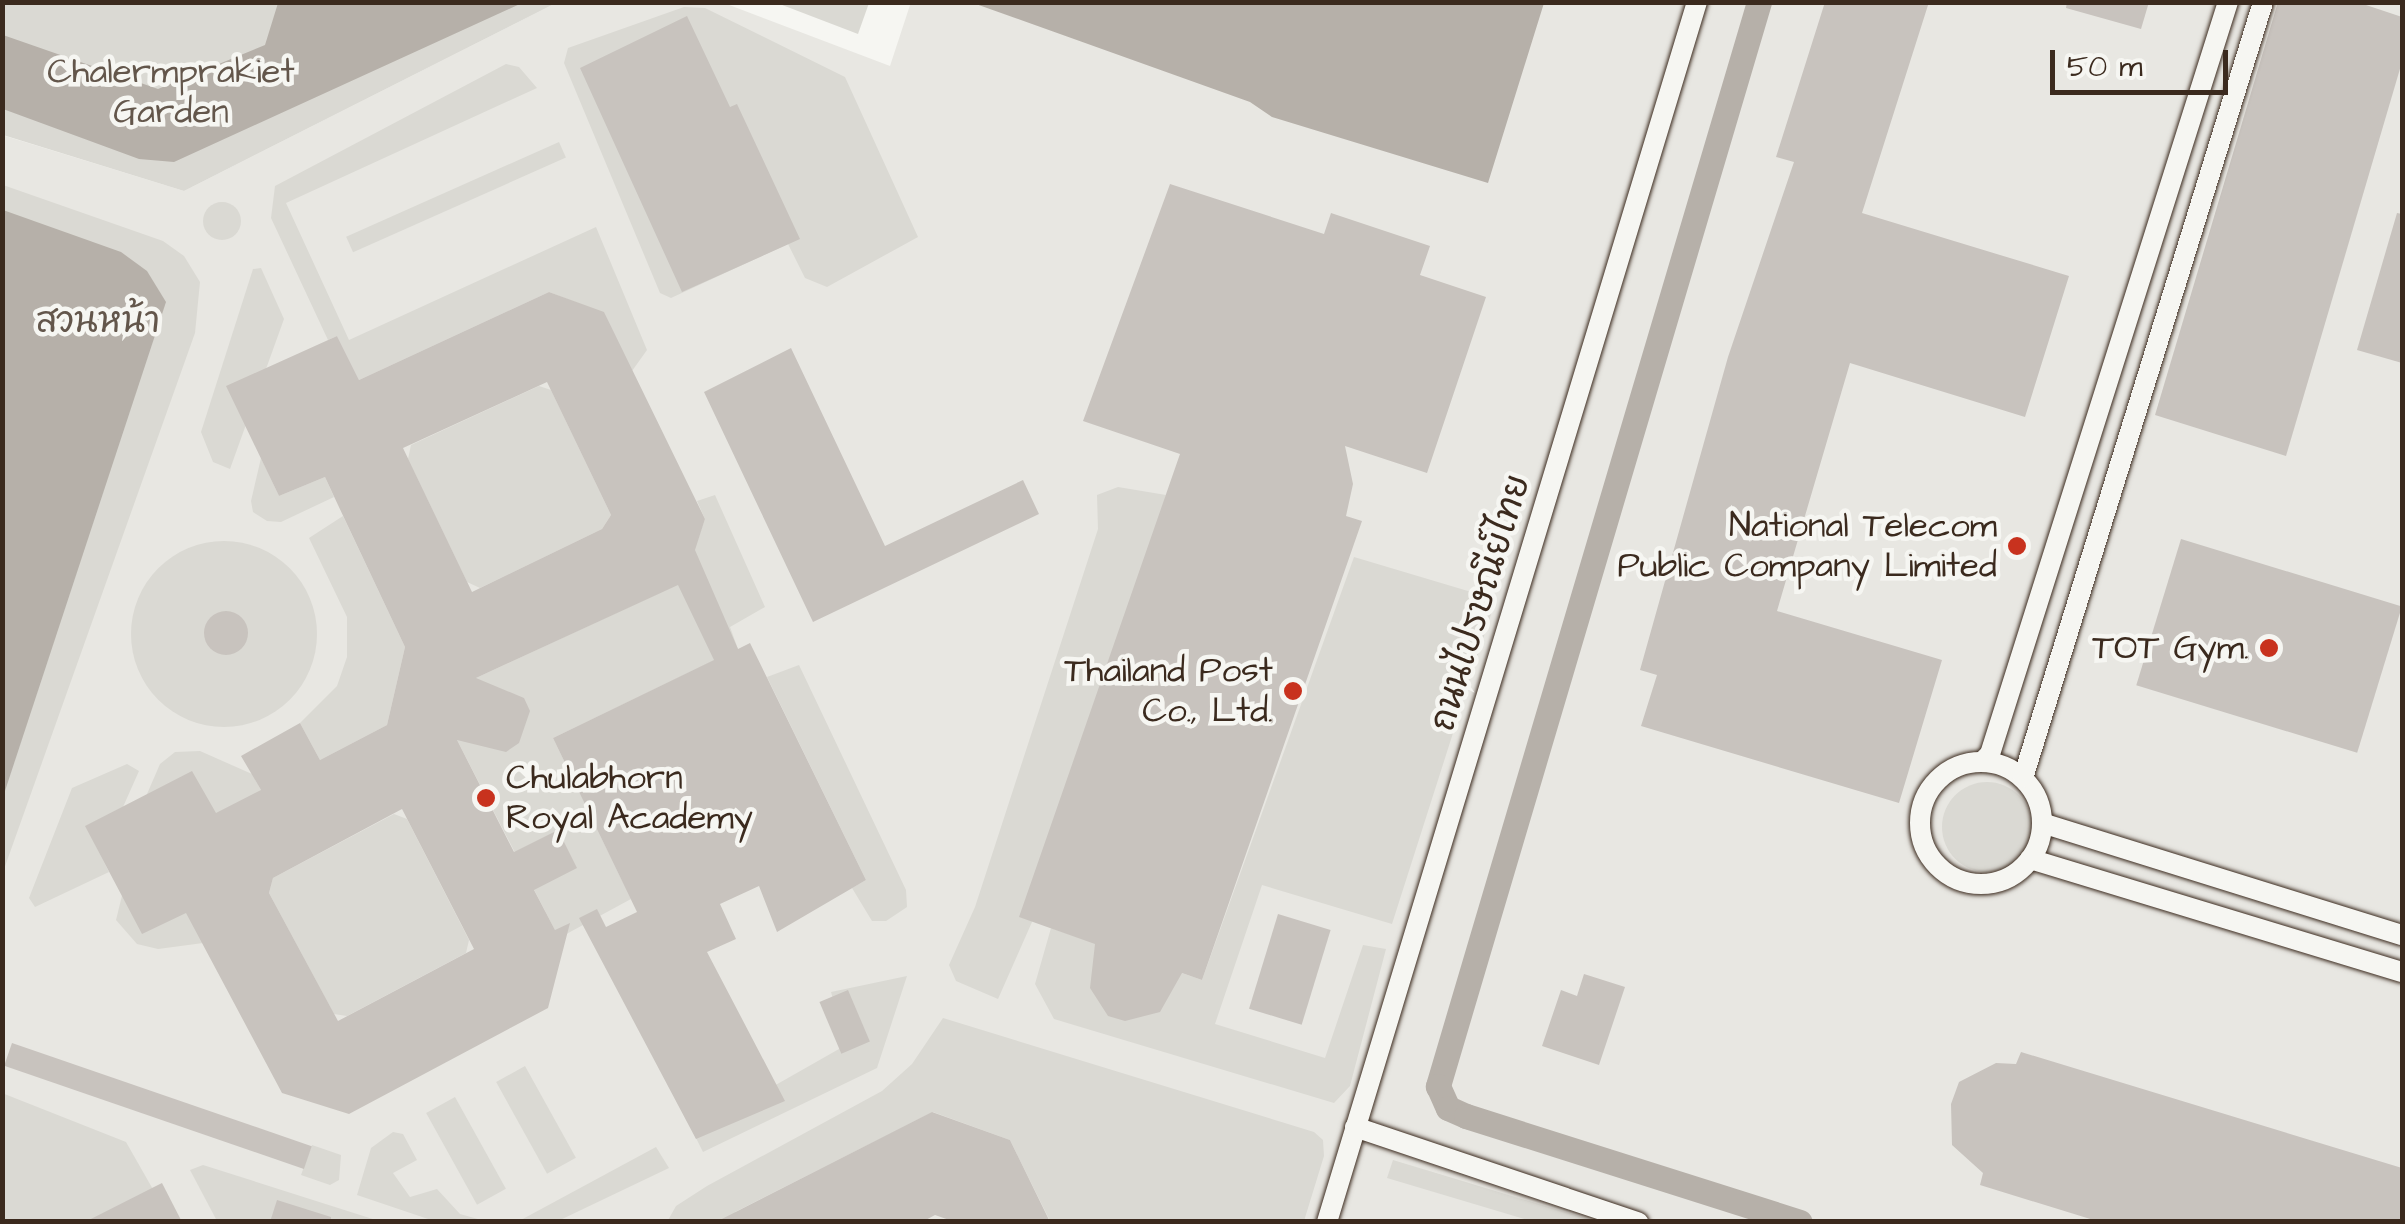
<!DOCTYPE html>
<html>
<head>
<meta charset="utf-8">
<style>
	body { margin:0 }
	#map { position:relative; width:2405px; height:1224px; overflow:hidden; background:#f6f6f2; font-family:"Architects Daughter","Playpen Sans Thai",sans-serif }
	div>[style] { position:absolute }
	.built>* { inset:0; background:#e8e7e2 }
	.green>* { inset:0; background:#dad9d3; transform-origin:0 0 }
	.round { border-radius:50% }
	.water>* { inset:0; background:#b6b0a9 }
	.canal>* { height:25px; margin:-12.5px; padding:0 12.5px; transform-origin:12.5px; border-radius:12.5px; background:#b6b0a9 }
	.building>* { inset:0; background:#c8c3be; transform-origin:0 0 }
	.roads { filter:drop-shadow(0 0 2px #3b2a1e) drop-shadow(0 0 2px #3b2a1e) }
	.minor>* { height:20px; margin:-10px; padding:0 10px; transform-origin:10px; border-radius:10px; background:#f6f6f2 }
	.minor>.ring { margin:-10px; padding:0; box-sizing:content-box; background:none; border:20px solid #f6f6f2; border-radius:50% }
	.dots>* { width:28px; height:28px; translate:-50% -50%; box-sizing:border-box; border:5px solid #f6f6f2; border-radius:50% }
	span { translate:-50% -50%; white-space:nowrap; text-align:center; line-height:1.15; -webkit-text-stroke:9px #f6f6f2; paint-order:stroke }
	.park-label { font-size:35px; color:#63564b }
	.poi-label { font-size:35px; color:#3b2a1e }
	.right { translate:-100% -50%; text-align:right }
	.left { translate:0 -50%; text-align:left }
	.street-label { font-size:35px; color:#3b2a1e }
	.frame { position:absolute; inset:0; border:5px solid #3b2a1e; pointer-events:none }
	.scale { position:absolute; left:2050px; top:50px; width:178px; height:45px; box-sizing:border-box; border:5px solid #3b2a1e; border-top:0; padding-left:12px; font-size:30px; line-height:35px; white-space:nowrap; color:#3b2a1e; -webkit-text-stroke:8px #f6f6f2; paint-order:stroke }
</style>
</head>
<body>
<div id="map">
	<div class="built">
		<i style="clip-path:polygon(911px 2px,2402px 3px,2402px 1221px,3px 1221px,2px 135px,184px 191px,556px 3px,724px 3px,890px 66px)"></i>
	</div>
	<div class="green">
		<i style="clip-path:polygon(2px 3px,556px 3px,184px 191px,3px 135px)"></i>
		<i style="clip-path:polygon(777px 3px,869px 2px,869px 3px,858px 34px)"></i>
		<i style="clip-path:polygon(684px 7px,705px 8px,845px 77px,918px 237px,827px 287px,805px 278px,788px 244px,671px 298px,660px 293px,564px 63px,568px 48px)"></i>
		<i style="clip-path:polygon(506px 64px,519px 67px,537px 88px,286px 203px,349px 340px,596px 227px,647px 350px,632px 371px,604px 313px,549px 292px,359px 380px,337px 336px,328px 340px,271px 218px,275px 186px)"></i>
		<i style="left:559px;top:142px;width:17px;height:233px;rotate:66deg"></i>
		<i style="clip-path:polygon(3px 185px,163px 241px,184px 256px,200px 282px,195px 333px,3px 872px)"></i>
		<i class="round" style="left:203px;top:202px;width:38px;height:38px"></i>
		<i style="clip-path:polygon(261px 268px,284px 319px,230px 469px,213px 462px,201px 432px,253px 269px)"></i>
		<i style="clip-path:polygon(539px 386px,551px 390px,611px 515px,602px 529px,480px 588px,467px 582px,408px 459px,411px 445px)"></i>
		<i style="clip-path:polygon(261px 458px,279px 496px,325px 477px,334px 497px,281px 522px,267px 521px,253px 512px,251px 501px)"></i>
		<i style="clip-path:polygon(1118px 487px,1166px 495px,1032px 922px,998px 999px,956px 981px,949px 965px,975px 907px,1098px 529px,1097px 495px)"></i>
		<i style="clip-path:polygon(715px 495px,765px 607px,730px 627px,738px 649px,553px 738px,631px 899px,559px 938px,457px 740px,476px 678px,683px 582px,705px 519px,697px 501px)"></i>
		<i style="clip-path:polygon(343px 516px,405px 647px,387px 725px,320px 760px,300px 723px,337px 686px,347px 657px,347px 617px,309px 538px)"></i>
		<i class="round" style="left:131px;top:541px;width:186px;height:186px"></i>
		<i style="clip-path:polygon(1354px 557px,1478px 594px,1492px 611px,1392px 924px,1262px 885px,1215px 1024px,1325px 1058px,1363px 945px,1386px 949px,1350px 1086px,1334px 1103px,1054px 1019px,1035px 984px,1051px 928px,1202px 980px)"></i>
		<i style="clip-path:polygon(799px 665px,906px 890px,907px 907px,886px 921px,872px 921px,852px 888px,866px 880px,767px 677px)"></i>
		<i style="clip-path:polygon(200px 751px,252px 774px,261px 790px,203px 943px,158px 949px,137px 944px,116px 920px,147px 794px,160px 764px,175px 752px)"></i>
		<i style="clip-path:polygon(127px 764px,139px 771px,123px 807px,86px 826px,109px 872px,35px 907px,29px 898px,72px 788px)"></i>
		<i class="round" style="left:1942px;top:782px;width:90px;height:90px"></i>
		<i style="clip-path:polygon(394px 814px,407px 819px,469px 940px,466px 953px,347px 1016px,334px 1014px,269px 893px,273px 878px)"></i>
		<i style="clip-path:polygon(907px 976px,877px 1068px,703px 1152px,693px 1132px,846px 1045px,831px 992px)"></i>
		<i style="clip-path:polygon(943px 1018px,1314px 1132px,1323px 1140px,1324px 1156px,1304px 1221px,1050px 1221px,1010px 1140px,933px 1112px,735px 1212px,732px 1221px,667px 1222px,676px 1206px,707px 1186px,882px 1091px,912px 1064px)"></i>
		<i style="left:525px;top:1066px;width:105px;height:33px;rotate:61deg"></i>
		<i style="clip-path:polygon(2px 1093px,126px 1142px,171px 1221px,3px 1221px)"></i>
		<i style="left:455px;top:1097px;width:105px;height:33px;rotate:61deg"></i>
		<i style="clip-path:polygon(393px 1132px,403px 1134px,417px 1160px,393px 1173px,410px 1197px,437px 1189px,460px 1214px,485px 1221px,434px 1221px,357px 1195px,371px 1148px)"></i>
		<i style="clip-path:polygon(312px 1145px,341px 1155px,339px 1180px,330px 1185px,301px 1175px)"></i>
		<i style="clip-path:polygon(656px 1147px,669px 1168px,558px 1221px,519px 1221px)"></i>
		<i style="clip-path:polygon(1393px 1160px,1595px 1221px,1531px 1221px,1387px 1178px)"></i>
		<i style="clip-path:polygon(203px 1165px,379px 1221px,217px 1221px,190px 1170px)"></i>
	</div>
	<div class="water">
		<i style="clip-path:polygon(278px 3px,522px 3px,174px 162px,139px 159px,3px 109px,3px 35px,158px 89px,265px 45px)"></i>
		<i style="clip-path:polygon(973px 3px,972px 3px,1544px 3px,1488px 183px,1272px 117px,1250px 102px)"></i>
		<i style="clip-path:polygon(3px 210px,121px 252px,147px 271px,166px 302px,3px 797px)"></i>
	</div>
	<div class="canal">
		<i style="left:1759px;top:2px;width:1131px;rotate:106.5deg"></i>
		<i style="left:1438px;top:1086px;width:24px;rotate:66deg"></i>
		<i style="left:1448px;top:1108px;width:20px;rotate:24deg"></i>
		<i style="left:1466px;top:1116px;width:350px;rotate:17.6deg"></i>
	</div>
	<div class="building">
		<i style="clip-path:polygon(1825px 2px,1929px 2px,1862px 213px,2069px 276px,2025px 417px,1850px 363px,1777px 611px,1942px 660px,1899px 803px,1641px 726px,1657px 675px,1640px 670px,1728px 357px,1794px 162px,1776px 157px)"></i>
		<i style="clip-path:polygon(2067px 2px,2149px 2px,2141px 29px,2066px 8px)"></i>
		<i style="clip-path:polygon(2278px 2px,2357px 2px,2402px 17px,2402px 62px,2286px 456px,2155px 415px)"></i>
		<i style="clip-path:polygon(687px 16px,730px 107px,737px 104px,800px 239px,682px 292px,580px 68px)"></i>
		<i style="clip-path:polygon(1170px 184px,1324px 234px,1331px 213px,1430px 246px,1420px 275px,1486px 297px,1427px 473px,1345px 446px,1353px 484px,1346px 516px,1362px 521px,1202px 980px,1182px 973px,1160px 1012px,1125px 1021px,1108px 1016px,1090px 988px,1095px 944px,1019px 917px,1180px 454px,1083px 421px)"></i>
		<i style="clip-path:polygon(2397px 213px,2402px 214px,2402px 363px,2357px 350px)"></i>
		<i style="clip-path:polygon(evenodd,549px 292px,604px 312px,705px 519px,695px 550px,738px 649px,750px 643px,866px 880px,777px 932px,759px 886px,720px 904px,736px 939px,707px 952px,785px 1101px,696px 1139px,579px 918px,597px 909px,606px 927px,637px 912px,553px 738px,714px 660px,678px 585px,476px 678px,524px 698px,530px 711px,519px 743px,506px 752px,457px 740px,514px 852px,558px 830px,577px 868px,534px 890px,555px 930px,570px 923px,548px 1008px,349px 1114px,282px 1093px,186px 913px,142px 934px,85px 826px,192px 771px,216px 813px,261px 790px,241px 756px,300px 723px,320px 760px,387px 725px,405px 647px,338px 505px,325px 477px,279px 496px,226px 386px,337px 336px,359px 380px,549px 292px,547px 382px,611px 515px,602px 529px,472px 592px,403px 448px,547px 382px,549px 292px,402px 809px,474px 949px,338px 1021px,269px 893px,273px 878px,402px 809px)"></i>
		<i style="clip-path:polygon(791px 348px,885px 546px,1023px 480px,1039px 514px,813px 622px,704px 392px)"></i>
		<i style="left:2181px;top:539px;width:231px;height:153px;rotate:17deg"></i>
		<i class="round" style="left:204px;top:611px;width:44px;height:44px"></i>
		<i style="left:1278px;top:914px;width:55px;height:99px;rotate:17deg"></i>
		<i style="clip-path:polygon(1584px 974px,1625px 987px,1599px 1065px,1542px 1046px,1561px 990px,1577px 996px)"></i>
		<i style="left:848px;top:990px;width:56px;height:31px;rotate:67deg"></i>
		<i style="left:12px;top:1043px;width:317px;height:24px;rotate:19deg"></i>
		<i style="clip-path:polygon(2021px 1052px,2402px 1168px,2402px 1222px,2100px 1222px,1980px 1185px,1983px 1173px,1952px 1145px,1951px 1104px,1959px 1082px,1996px 1063px,2016px 1064px)"></i>
		<i style="clip-path:polygon(932px 1112px,1010px 1140px,1050px 1222px,955px 1222px,935px 1215px,922px 1222px,716px 1222px)"></i>
		<i style="clip-path:polygon(162px 1183px,182px 1222px,85px 1222px,154px 1187px)"></i>
		<i style="clip-path:polygon(277px 1200px,331px 1217px,331px 1222px,270px 1222px)"></i>
	</div>
	<div class="roads">
		<div class="minor">
			<i style="left:1982px;top:762px;width:11px;rotate:-45deg"></i>
			<i style="left:1990px;top:754px;width:789px;rotate:-72.44deg"></i>
			<i class="ring" style="left:1920px;top:762px;width:102px;height:102px"></i>
			<i style="left:2023px;top:778px;width:812px;rotate:-72.81deg"></i>
			<i style="left:2042px;top:823px;width:377px;rotate:17.3deg"></i>
			<i style="left:2030px;top:859px;width:389px;rotate:16.9deg"></i>
			<i style="left:1355px;top:1127px;width:299px;rotate:18.6deg"></i>
			<i style="left:1327px;top:1222px;width:1275px;rotate:-73.13deg"></i>
		</div>
	</div>
	<div class="dots">
		<i style="left:2017px;top:546px;background:#c8321e"></i>
		<i style="left:2269px;top:648px;background:#c8321e"></i>
		<i style="left:1293px;top:691px;background:#c8321e"></i>
		<i style="left:486px;top:798px;background:#c8321e"></i>
	</div>
	<div class="park-label">
		<span style="left:171px;top:92px">Chalermprakiet<br>Garden</span>
		<span style="left:98px;top:322px">สวนหน้า</span>
	</div>
	<div class="poi-label">
		<span class="right" style="left:1997px;top:546px">National Telecom<br>Public Company Limited</span>
		<span class="right" style="left:2249px;top:648px">TOT Gym.</span>
		<span class="right" style="left:1273px;top:691px">Thailand Post<br>Co., Ltd.</span>
		<span class="left" style="left:506px;top:798px">Chulabhorn<br>Royal Academy</span>
	</div>
	<div class="street-label">
		<span style="left:1481px;top:603px;rotate:-73deg">ถนนไปรษณีย์ไทย</span>
	</div>
	<div class="frame"></div>
	<div class="scale">50 m</div>
</div>
</body>
</html>
